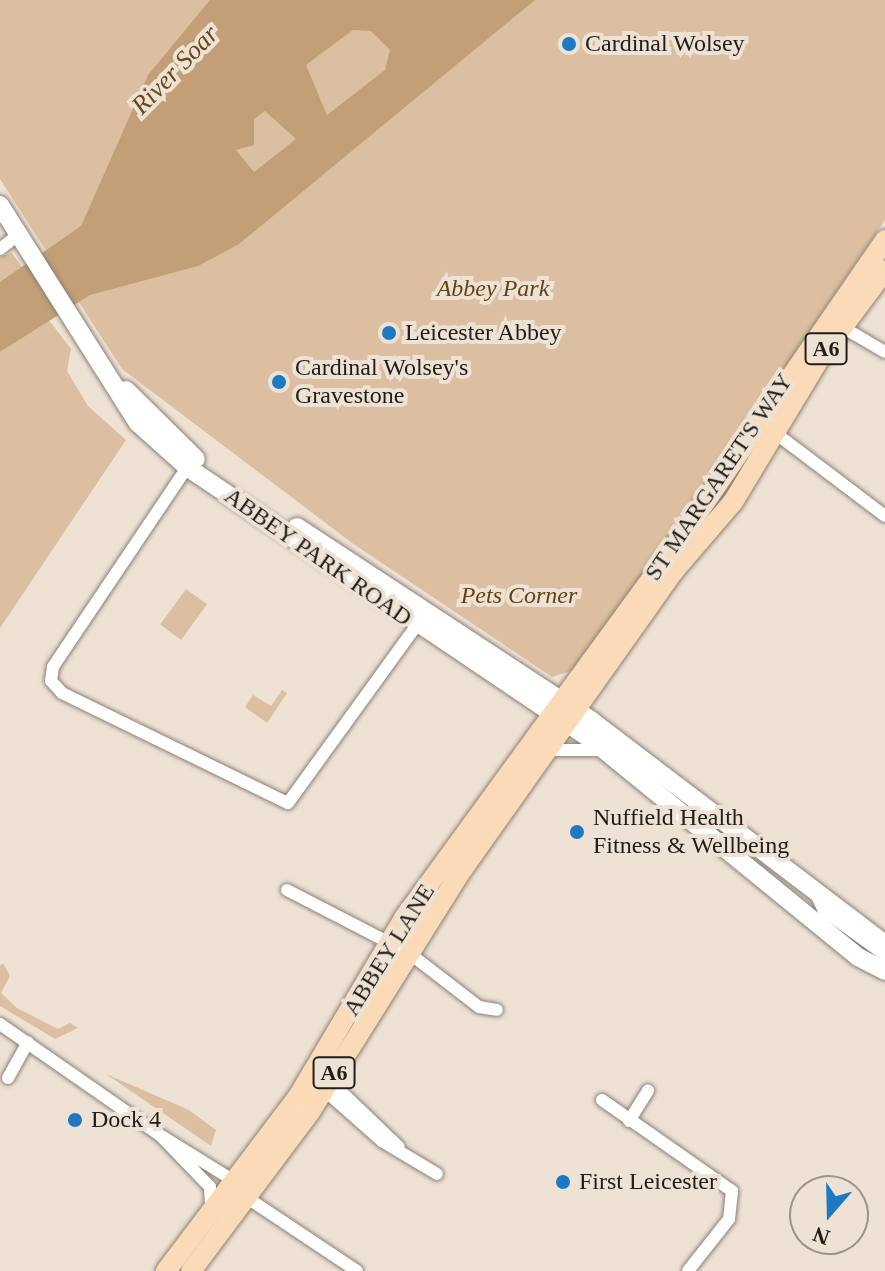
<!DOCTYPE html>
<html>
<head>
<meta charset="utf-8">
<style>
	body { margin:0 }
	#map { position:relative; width:885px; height:1271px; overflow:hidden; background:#eee2d5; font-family:"Times New Roman",serif }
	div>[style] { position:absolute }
	.green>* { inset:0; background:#dbbfa0; transform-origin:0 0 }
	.water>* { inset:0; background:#c39f77 }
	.roads { filter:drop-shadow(0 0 2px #8c8175) drop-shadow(0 0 2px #8c8175) }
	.street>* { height:12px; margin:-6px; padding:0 6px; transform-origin:6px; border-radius:6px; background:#fff }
	.secondary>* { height:18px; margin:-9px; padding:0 9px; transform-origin:9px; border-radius:9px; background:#fff }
	.primary>* { height:20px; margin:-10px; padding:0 10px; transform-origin:10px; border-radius:10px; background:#fbdbb7 }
	.dots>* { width:22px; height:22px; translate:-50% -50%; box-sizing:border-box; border:4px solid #eee2d5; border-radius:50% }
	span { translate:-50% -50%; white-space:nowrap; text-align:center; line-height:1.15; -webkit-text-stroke:8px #eee2d5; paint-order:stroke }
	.shield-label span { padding:2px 6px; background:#eee2d5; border:2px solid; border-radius:6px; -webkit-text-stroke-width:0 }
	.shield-label { font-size:22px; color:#221d19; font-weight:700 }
	.poi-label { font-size:24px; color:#221d19 }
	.left { translate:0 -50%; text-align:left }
	.park-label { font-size:24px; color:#674313; font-style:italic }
	.street-label { font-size:24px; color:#221d19 }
	.water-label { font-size:26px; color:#6c4818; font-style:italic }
	.north { position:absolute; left:789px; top:1175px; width:80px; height:80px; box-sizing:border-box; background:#eee2d5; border:2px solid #9c938a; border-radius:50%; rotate:200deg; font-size:22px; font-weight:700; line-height:32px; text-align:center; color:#221d19 }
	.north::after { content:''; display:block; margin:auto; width:28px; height:36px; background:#1e79c5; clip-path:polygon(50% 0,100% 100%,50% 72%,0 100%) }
</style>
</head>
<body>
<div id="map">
	<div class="green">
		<i style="clip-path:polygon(0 0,885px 0,885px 220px,642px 577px,571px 671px,552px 677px,352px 543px,122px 369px,0 179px)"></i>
		<i style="clip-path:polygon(12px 253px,24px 270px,0 282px,0 257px)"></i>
		<i style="clip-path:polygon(48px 319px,71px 349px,67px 371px,88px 406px,126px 440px,0 628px,0 352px)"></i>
		<i style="left:186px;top:589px;width:26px;height:44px;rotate:36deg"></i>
		<i style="clip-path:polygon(282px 690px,287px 693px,267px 723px,245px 707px,253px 695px,271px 706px)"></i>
		<i style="clip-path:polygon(3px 963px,10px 976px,1px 993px,17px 1008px,58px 1029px,70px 1023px,78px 1028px,55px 1039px,0 1006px,0 966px)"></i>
		<i style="clip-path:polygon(106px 1074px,189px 1110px,216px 1130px,211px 1146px)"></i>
	</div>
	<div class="water">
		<i style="clip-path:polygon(evenodd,210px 0,535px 0,239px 244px,198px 266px,90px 295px,0 352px,0 282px,81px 226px,148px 75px,210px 0,353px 30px,371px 31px,390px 50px,385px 70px,327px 115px,306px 65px,353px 30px,210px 0,265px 111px,296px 139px,254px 172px,236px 150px,254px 145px,254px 119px,265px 111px)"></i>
	</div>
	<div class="roads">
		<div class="street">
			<i style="left:0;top:249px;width:24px;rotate:-38deg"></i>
			<i style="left:839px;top:325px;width:53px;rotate:30.4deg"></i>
			<i style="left:770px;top:429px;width:144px;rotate:37.1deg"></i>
			<i style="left:190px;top:463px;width:246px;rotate:123.9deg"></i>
			<i style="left:53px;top:667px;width:14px;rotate:98deg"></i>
			<i style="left:51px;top:681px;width:16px;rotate:47deg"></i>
			<i style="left:62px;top:693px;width:251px;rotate:26deg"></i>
			<i style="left:288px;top:803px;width:227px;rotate:-54.1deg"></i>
			<i style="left:547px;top:750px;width:55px"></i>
			<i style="left:287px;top:890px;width:137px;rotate:27.3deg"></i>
			<i style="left:409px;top:953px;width:88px;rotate:37.6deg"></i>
			<i style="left:479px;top:1007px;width:18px;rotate:9deg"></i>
			<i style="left:817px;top:896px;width:17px;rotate:65deg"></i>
			<i style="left:824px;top:911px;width:75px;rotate:35.8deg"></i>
			<i style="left:0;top:1024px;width:195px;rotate:34.8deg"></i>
			<i style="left:160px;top:1135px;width:72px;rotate:46.1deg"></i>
			<i style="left:210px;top:1187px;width:21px;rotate:87deg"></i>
			<i style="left:8px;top:1078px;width:41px;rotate:-60.9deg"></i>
			<i style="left:328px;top:1079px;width:98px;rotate:43.8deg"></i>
			<i style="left:322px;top:1088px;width:80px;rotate:41.5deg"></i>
			<i style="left:382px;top:1141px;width:64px;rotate:31deg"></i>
			<i style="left:602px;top:1100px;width:159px;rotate:35deg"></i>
			<i style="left:732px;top:1191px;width:28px;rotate:96deg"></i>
			<i style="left:729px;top:1219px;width:66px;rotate:128.3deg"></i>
			<i style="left:629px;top:1121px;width:36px;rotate:-58deg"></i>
			<i style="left:160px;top:1135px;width:93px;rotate:31.8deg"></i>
			<i style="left:243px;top:1195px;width:137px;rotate:33.7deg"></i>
		</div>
		<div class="secondary">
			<i style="left:0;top:205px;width:258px;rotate:57.7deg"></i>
			<i style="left:138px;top:423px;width:66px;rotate:41.9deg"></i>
			<i style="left:187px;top:467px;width:488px;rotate:34deg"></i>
			<i style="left:592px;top:740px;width:343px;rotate:39.2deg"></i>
			<i style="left:858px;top:957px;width:30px;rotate:27deg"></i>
			<i style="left:126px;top:390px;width:98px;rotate:44.6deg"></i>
			<i style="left:297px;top:527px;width:353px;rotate:33.3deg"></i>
			<i style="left:592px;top:721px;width:368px;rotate:37.3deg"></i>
		</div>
		<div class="primary">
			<i style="left:166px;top:1271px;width:221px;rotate:-52.9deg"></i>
			<i style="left:299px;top:1095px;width:206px;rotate:-59.3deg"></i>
			<i style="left:404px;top:918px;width:452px;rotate:-53.9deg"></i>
			<i style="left:670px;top:553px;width:380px;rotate:-55.5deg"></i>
			<i style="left:191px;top:1271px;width:199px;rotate:-53.2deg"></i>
			<i style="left:310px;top:1112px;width:286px;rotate:-57.9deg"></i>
			<i style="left:462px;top:870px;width:365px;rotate:-54.7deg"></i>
			<i style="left:673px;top:572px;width:92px;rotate:-49.4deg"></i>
			<i style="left:733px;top:502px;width:170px;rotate:-58.9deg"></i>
			<i style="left:821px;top:356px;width:107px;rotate:-53.3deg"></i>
		</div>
	</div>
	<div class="dots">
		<i style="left:569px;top:44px;background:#1e79c5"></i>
		<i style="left:389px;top:333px;background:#1e79c5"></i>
		<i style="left:279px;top:382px;background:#1e79c5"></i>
		<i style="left:577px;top:832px;background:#1e79c5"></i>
		<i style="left:75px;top:1120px;background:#1e79c5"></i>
		<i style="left:563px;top:1182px;background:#1e79c5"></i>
	</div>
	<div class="shield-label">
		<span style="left:826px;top:349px">A6</span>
		<span style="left:334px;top:1073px">A6</span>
	</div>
	<div class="poi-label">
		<span class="left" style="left:585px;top:44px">Cardinal Wolsey</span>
		<span class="left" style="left:405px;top:333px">Leicester Abbey</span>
		<span class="left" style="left:295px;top:382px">Cardinal Wolsey's<br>Gravestone</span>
		<span class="left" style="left:593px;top:832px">Nuffield Health<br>Fitness &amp; Wellbeing</span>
		<span class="left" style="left:91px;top:1120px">Dock 4</span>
		<span class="left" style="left:579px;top:1182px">First Leicester</span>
	</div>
	<div class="park-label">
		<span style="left:493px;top:289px">Abbey Park</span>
		<span style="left:519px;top:596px">Pets Corner</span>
	</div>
	<div class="street-label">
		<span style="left:719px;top:477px;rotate:-56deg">ST MARGARET'S WAY</span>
		<span style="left:318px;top:557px;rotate:35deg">ABBEY PARK ROAD</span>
		<span style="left:389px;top:950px;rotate:-58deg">ABBEY LANE</span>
	</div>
	<div class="water-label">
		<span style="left:175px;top:70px;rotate:-46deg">River Soar</span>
	</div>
	<div class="north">N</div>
</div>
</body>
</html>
